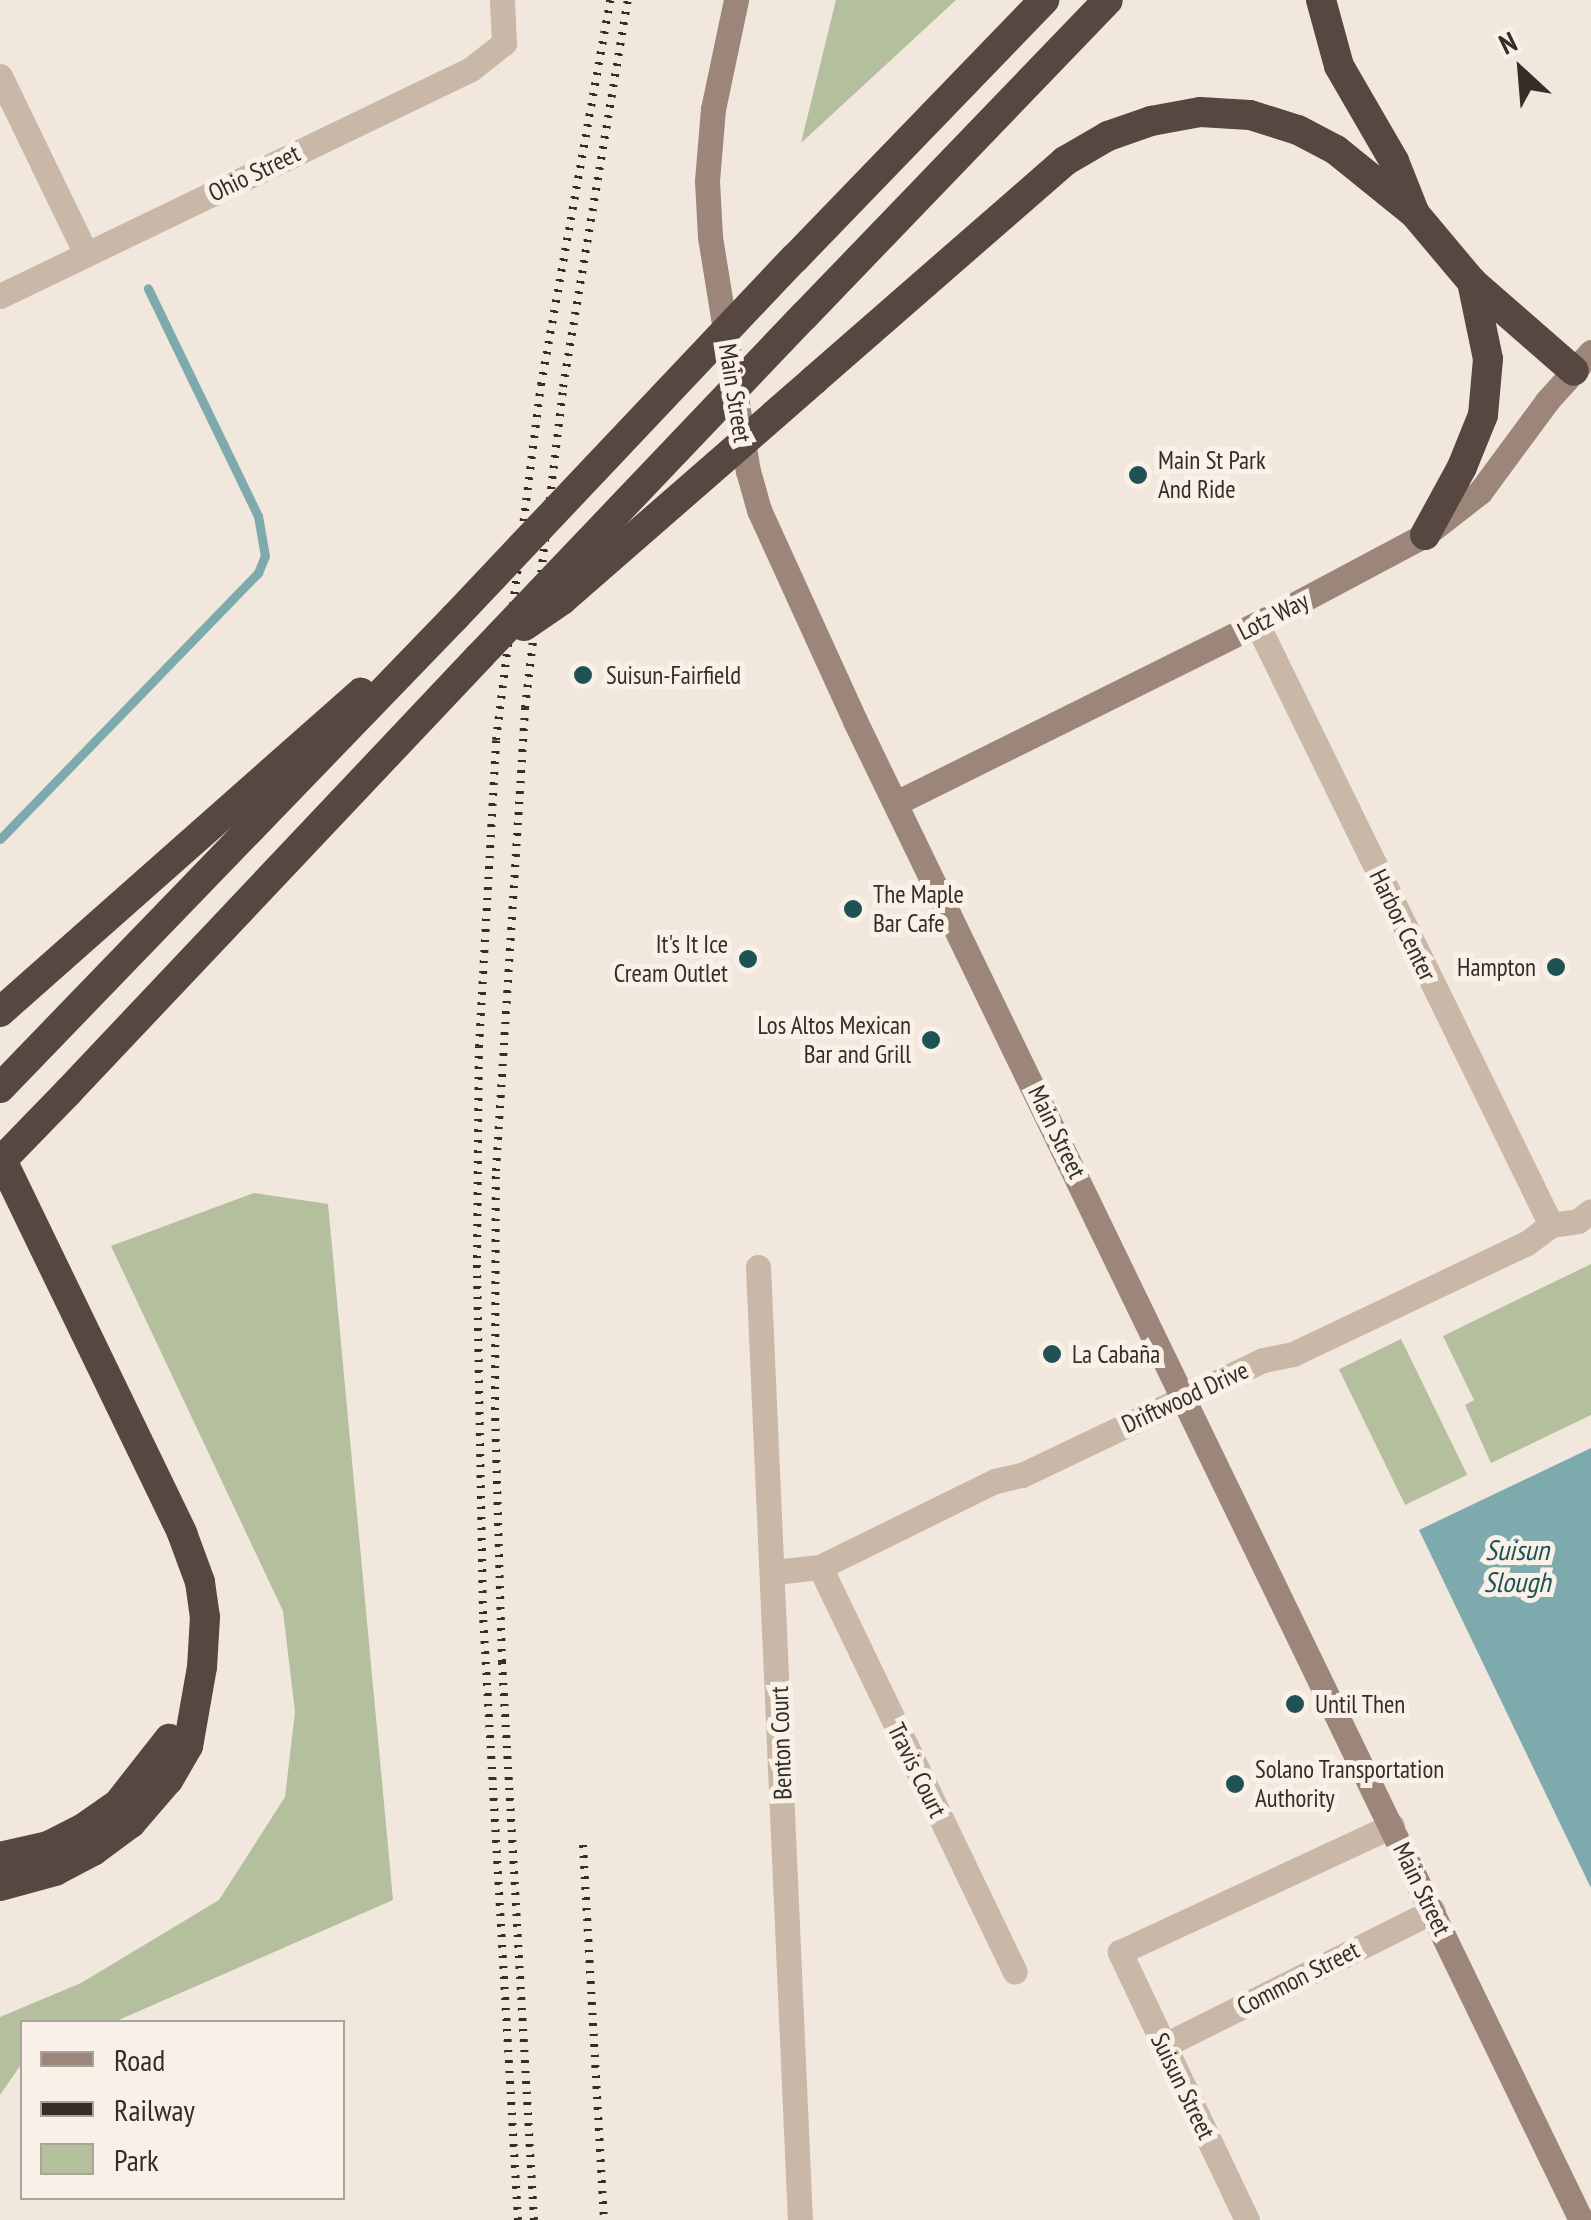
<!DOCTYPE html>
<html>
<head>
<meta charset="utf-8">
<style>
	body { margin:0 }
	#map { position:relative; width:1591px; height:2220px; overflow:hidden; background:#f1e7dc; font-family:"PT Sans Narrow",sans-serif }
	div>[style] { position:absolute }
	.green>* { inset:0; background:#b3bf9d; transform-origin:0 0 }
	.water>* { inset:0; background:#7caaad }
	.stream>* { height:9px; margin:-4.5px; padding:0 4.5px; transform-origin:4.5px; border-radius:4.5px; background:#7caaad }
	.street>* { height:25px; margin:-12.5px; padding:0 12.5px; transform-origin:12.5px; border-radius:12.5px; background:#c9b7a8 }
	.secondary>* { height:25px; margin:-12.5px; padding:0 12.5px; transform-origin:12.5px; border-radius:12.5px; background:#9c867a }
	.highway>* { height:30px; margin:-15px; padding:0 15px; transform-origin:15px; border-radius:15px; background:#564740 }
	.rail>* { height:8px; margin-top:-4px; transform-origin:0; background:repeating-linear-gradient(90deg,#362d28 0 2.5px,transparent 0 10.5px) }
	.highway-bridge>* { height:30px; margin:-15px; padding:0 15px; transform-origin:15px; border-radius:15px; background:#564740 }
	.dots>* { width:28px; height:28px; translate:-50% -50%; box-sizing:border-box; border:5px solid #f9f1e8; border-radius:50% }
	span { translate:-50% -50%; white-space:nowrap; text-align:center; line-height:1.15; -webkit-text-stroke:10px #f9f1e8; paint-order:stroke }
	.street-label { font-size:25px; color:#362d28 }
	.poi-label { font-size:25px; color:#362d28 }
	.left { translate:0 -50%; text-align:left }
	.right { translate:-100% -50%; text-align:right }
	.water-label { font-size:28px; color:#1f5255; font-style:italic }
	.legend { position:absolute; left:20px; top:2020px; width:325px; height:180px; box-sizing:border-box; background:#f9f1e8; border:2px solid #aba39b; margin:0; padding:12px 18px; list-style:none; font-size:30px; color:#362d28 }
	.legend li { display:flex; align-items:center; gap:20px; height:50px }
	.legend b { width:50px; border:2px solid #aba39b }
	.north { position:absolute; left:1471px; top:20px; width:100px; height:100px; -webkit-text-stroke:8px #f9f1e8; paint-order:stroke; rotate:334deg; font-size:28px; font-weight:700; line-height:40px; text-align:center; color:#362d28 }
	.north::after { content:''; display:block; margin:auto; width:35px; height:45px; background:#362d28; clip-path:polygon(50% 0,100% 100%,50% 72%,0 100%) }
</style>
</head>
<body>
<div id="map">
	<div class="green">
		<i style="clip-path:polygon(836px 0,956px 0,801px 143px)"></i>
		<i style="clip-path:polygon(254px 1193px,328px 1204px,393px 1900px,114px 2022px,22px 2022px,22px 2063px,0 2095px,0 2017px,81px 1983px,219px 1900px,285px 1797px,295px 1712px,283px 1611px,111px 1246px)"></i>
		<i style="clip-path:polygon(1591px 1264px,1591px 1415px,1491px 1463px,1465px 1405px,1474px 1400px,1443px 1336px)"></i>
		<i style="left:1401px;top:1339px;width:151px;height:69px;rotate:64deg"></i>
	</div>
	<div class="water">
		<i style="clip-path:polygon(1591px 1448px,1591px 1888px,1419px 1530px)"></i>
	</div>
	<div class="stream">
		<i style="left:0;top:839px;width:371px;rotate:-45.9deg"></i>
		<i style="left:258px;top:573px;width:18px;rotate:-68deg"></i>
		<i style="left:265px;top:556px;width:41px;rotate:-99.9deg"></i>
		<i style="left:258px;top:516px;width:253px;rotate:-115.8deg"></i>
	</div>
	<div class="street">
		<i style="left:0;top:76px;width:198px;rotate:64.2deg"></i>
		<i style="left:0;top:296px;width:523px;rotate:-25.73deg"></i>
		<i style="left:471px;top:69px;width:42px;rotate:-38.2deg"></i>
		<i style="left:504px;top:43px;width:43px;rotate:-92.7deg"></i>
		<i style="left:1257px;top:624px;width:669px;rotate:63.93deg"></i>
		<i style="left:758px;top:1267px;width:954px;rotate:87.48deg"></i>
		<i style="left:820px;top:1567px;width:449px;rotate:64.3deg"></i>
		<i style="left:774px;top:1572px;width:46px;rotate:-6.2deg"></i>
		<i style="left:820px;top:1567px;width:195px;rotate:-26.2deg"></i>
		<i style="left:995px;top:1481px;width:28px;rotate:-13deg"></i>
		<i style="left:1022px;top:1475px;width:267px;rotate:-25.5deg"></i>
		<i style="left:1263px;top:1360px;width:31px;rotate:-11deg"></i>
		<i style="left:1293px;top:1354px;width:259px;rotate:-25.4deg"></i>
		<i style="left:1527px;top:1243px;width:30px;rotate:-37deg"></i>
		<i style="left:1551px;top:1225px;width:27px;rotate:-8deg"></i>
		<i style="left:1578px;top:1221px;width:16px;rotate:-38deg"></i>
		<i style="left:1163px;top:2046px;width:302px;rotate:-26.6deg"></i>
		<i style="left:1247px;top:2220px;width:297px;rotate:-115.4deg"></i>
		<i style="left:1120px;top:1952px;width:300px;rotate:-24.9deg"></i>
	</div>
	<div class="secondary">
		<i style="left:736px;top:0;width:111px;rotate:101.9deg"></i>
		<i style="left:713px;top:109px;width:72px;rotate:94.8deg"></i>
		<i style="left:707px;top:181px;width:56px;rotate:86.9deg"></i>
		<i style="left:710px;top:237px;width:237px;rotate:80.8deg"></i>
		<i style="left:748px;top:471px;width:41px;rotate:74.2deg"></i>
		<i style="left:759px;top:510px;width:232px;rotate:65.5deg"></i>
		<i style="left:855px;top:721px;width:1666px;rotate:64.16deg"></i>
		<i style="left:896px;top:803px;width:412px;rotate:-26.4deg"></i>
		<i style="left:1265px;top:620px;width:181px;rotate:-28deg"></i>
		<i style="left:1425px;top:535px;width:70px;rotate:-38deg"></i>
		<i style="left:1480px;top:492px;width:113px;rotate:-53.6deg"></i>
		<i style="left:1547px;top:401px;width:66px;rotate:-48.1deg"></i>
	</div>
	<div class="highway">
		<i style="left:1321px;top:0;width:68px;rotate:74.7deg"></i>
		<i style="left:1339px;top:66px;width:110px;rotate:59.9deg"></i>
		<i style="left:1394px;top:161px;width:57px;rotate:68.4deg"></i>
		<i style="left:795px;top:258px;width:359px;rotate:-46deg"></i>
		<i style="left:804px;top:316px;width:438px;rotate:-46.1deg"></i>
		<i style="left:814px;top:380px;width:333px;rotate:-41.1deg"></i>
		<i style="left:1065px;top:161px;width:50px;rotate:-30.2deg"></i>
		<i style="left:1108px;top:136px;width:46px;rotate:-19.2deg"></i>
		<i style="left:1151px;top:121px;width:50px;rotate:-10.4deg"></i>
		<i style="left:1200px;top:112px;width:50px;rotate:3.4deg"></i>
		<i style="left:1250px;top:115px;width:50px;rotate:17.4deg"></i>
		<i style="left:1298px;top:130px;width:43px;rotate:27.8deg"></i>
		<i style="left:1336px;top:150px;width:102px;rotate:39deg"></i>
		<i style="left:1415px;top:214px;width:89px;rotate:50deg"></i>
		<i style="left:1472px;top:282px;width:135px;rotate:41.1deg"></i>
		<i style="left:1425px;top:535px;width:77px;rotate:-61.4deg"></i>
		<i style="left:1462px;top:467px;width:56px;rotate:-68deg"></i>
		<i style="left:1483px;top:415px;width:56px;rotate:-84.9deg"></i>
		<i style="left:1488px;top:359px;width:79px;rotate:-101.7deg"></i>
		<i style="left:0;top:1012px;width:482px;rotate:-41.5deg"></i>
		<i style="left:0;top:1088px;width:655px;rotate:-45.99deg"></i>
		<i style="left:68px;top:1092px;width:600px;rotate:-46.62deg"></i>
		<i style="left:0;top:1156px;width:419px;rotate:64.2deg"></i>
		<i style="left:182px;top:1533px;width:52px;rotate:69.8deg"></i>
		<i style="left:200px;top:1582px;width:35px;rotate:82deg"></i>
		<i style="left:205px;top:1617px;width:50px;rotate:93.4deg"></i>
		<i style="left:202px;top:1667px;width:80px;rotate:100deg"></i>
		<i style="left:188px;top:1746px;width:39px;rotate:120deg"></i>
		<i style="left:168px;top:1780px;width:57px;rotate:130.7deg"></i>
		<i style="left:131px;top:1823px;width:47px;rotate:143.6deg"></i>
		<i style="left:93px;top:1851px;width:43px;rotate:152.2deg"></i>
		<i style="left:55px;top:1871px;width:57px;rotate:164.7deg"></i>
		<i style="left:0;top:1857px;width:49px;rotate:-12.9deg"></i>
		<i style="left:48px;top:1846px;width:38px;rotate:-27deg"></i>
		<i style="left:82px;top:1829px;width:44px;rotate:-34.8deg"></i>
		<i style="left:118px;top:1804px;width:83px;rotate:-51.9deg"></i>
	</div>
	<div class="rail">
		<i style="left:583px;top:1845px;width:376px;rotate:86.8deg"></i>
		<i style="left:518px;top:2220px;width:607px;rotate:-93.31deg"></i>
		<i style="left:483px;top:1614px;width:356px;rotate:-91deg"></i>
		<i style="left:477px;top:1258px;width:211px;rotate:-89.5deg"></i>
		<i style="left:479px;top:1047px;width:307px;rotate:-86.8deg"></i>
		<i style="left:496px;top:740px;width:358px;rotate:-82.8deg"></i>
		<i style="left:541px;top:385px;width:391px;rotate:-79.8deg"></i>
		<i style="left:534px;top:2220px;width:559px;rotate:-93.28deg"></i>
		<i style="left:502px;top:1662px;width:252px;rotate:-91.6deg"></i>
		<i style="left:495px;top:1410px;width:239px;rotate:-89.8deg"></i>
		<i style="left:496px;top:1171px;width:464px;rotate:-86.4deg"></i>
		<i style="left:525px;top:708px;width:323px;rotate:-83.2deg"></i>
		<i style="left:563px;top:387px;width:392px;rotate:-80.5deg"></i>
	</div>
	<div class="highway-bridge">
		<i style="left:455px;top:617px;width:494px;rotate:-46.6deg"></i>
		<i style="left:524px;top:626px;width:46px;rotate:-34.4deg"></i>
		<i style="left:562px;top:600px;width:335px;rotate:-41.1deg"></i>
		<i style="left:480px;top:656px;width:470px;rotate:-46.4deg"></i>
		<i style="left:0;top:1162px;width:98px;rotate:-45.8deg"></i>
	</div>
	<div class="dots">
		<i style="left:1138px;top:475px;background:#1f5255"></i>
		<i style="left:583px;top:675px;background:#1f5255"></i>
		<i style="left:853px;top:909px;background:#1f5255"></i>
		<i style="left:748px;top:959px;background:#1f5255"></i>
		<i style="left:1556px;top:967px;background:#1f5255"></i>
		<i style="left:931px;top:1040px;background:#1f5255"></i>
		<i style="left:1052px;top:1354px;background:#1f5255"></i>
		<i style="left:1295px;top:1704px;background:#1f5255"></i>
		<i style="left:1235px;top:1784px;background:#1f5255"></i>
	</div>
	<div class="street-label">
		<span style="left:254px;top:173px;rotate:-26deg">Ohio Street</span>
		<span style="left:735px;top:393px;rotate:81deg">Main Street</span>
		<span style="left:1273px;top:616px;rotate:-27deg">Lotz Way</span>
		<span style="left:1403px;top:925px;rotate:64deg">Harbor Center</span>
		<span style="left:1057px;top:1132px;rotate:64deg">Main Street</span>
		<span style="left:1185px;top:1397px;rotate:-25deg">Driftwood Drive</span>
		<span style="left:781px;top:1743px;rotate:-92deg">Benton Court</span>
		<span style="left:917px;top:1770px;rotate:64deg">Travis Court</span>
		<span style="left:1422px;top:1889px;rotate:64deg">Main Street</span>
		<span style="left:1298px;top:1978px;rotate:-27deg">Common Street</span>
		<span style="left:1183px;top:2086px;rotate:64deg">Suisun Street</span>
	</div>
	<div class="poi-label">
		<span class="left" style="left:1158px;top:475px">Main St Park<br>And Ride</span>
		<span class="left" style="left:606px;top:675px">Suisun-Fairfield</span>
		<span class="left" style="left:873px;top:909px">The Maple<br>Bar Cafe</span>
		<span class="right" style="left:728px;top:959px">It's It Ice<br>Cream Outlet</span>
		<span class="right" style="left:1536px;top:967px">Hampton</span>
		<span class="right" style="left:911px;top:1040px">Los Altos Mexican<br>Bar and Grill</span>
		<span class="left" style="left:1072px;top:1354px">La Cabaña</span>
		<span class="left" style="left:1315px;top:1704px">Until Then</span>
		<span class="left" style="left:1255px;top:1784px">Solano Transportation<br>Authority</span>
	</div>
	<div class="water-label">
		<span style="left:1517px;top:1566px">Suisun<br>Slough</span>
	</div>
	<ul class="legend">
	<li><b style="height:12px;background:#9c867a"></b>Road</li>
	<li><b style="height:12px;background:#362d28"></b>Railway</li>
	<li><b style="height:28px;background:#b3bf9d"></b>Park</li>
	</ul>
	<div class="north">N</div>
</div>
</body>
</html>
